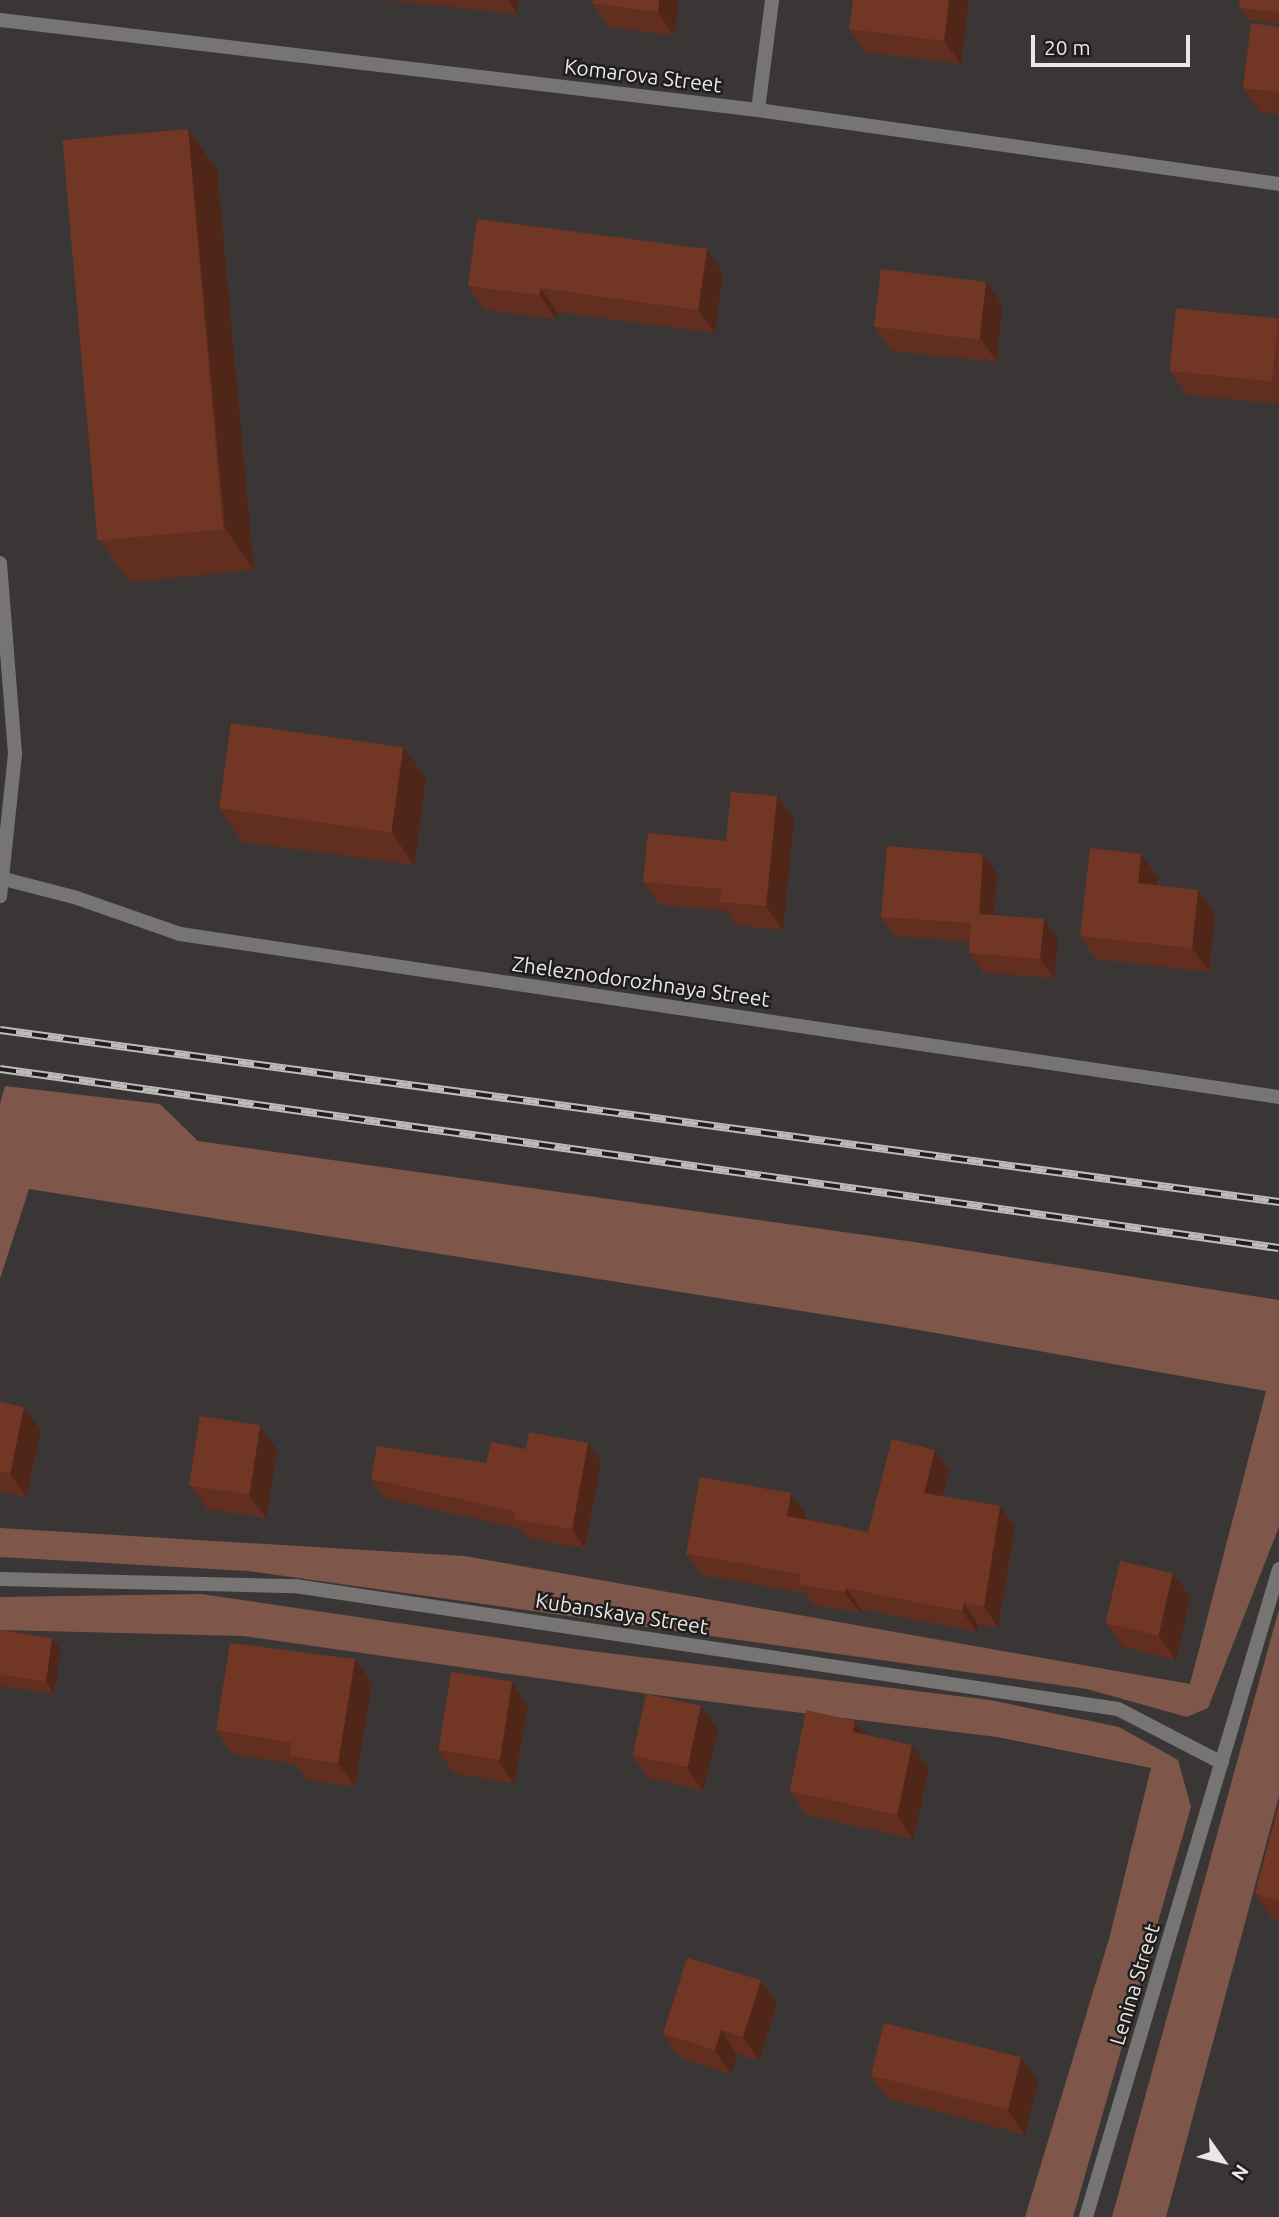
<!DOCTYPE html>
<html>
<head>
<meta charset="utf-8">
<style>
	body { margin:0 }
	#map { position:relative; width:1279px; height:2217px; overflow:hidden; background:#3a3635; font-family:Ubuntu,sans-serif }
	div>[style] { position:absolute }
	.green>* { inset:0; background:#7e564a }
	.minor>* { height:14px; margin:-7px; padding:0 7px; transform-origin:7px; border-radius:7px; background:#777574 }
	.tertiary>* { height:14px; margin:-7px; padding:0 7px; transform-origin:7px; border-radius:7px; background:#777574 }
	.rail>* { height:8px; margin-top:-4px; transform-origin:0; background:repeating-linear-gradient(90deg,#201e1d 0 16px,#bebbba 0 32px); box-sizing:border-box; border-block:2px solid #bebbba }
	.wall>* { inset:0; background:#622e1f }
	.shaded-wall>* { inset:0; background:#502619 }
	.building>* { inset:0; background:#723624; transform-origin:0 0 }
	span { translate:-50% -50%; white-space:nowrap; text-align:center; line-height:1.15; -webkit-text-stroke:5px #201e1d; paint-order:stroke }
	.street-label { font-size:21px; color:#eae7e7 }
	.north { position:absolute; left:1188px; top:2126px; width:70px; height:70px; -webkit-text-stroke:5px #201e1d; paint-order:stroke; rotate:124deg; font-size:19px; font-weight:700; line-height:28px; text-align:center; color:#eae7e7 }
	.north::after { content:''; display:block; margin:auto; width:24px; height:32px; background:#eae7e7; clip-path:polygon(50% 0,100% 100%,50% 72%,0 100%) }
	.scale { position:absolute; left:1031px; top:35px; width:159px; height:32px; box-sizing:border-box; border:4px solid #eae7e7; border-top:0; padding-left:9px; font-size:21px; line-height:24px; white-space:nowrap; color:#eae7e7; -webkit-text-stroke:5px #201e1d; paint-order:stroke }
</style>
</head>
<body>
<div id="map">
	<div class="green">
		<i style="clip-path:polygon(5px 1086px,160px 1104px,198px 1141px,914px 1242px,1279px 1300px,1279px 1527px,1208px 1708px,1187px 1717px,1087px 1689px,248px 1571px,0 1557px,0 1528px,464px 1556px,1190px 1684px,1266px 1391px,902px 1327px,29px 1189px,0 1279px,0 1104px)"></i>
		<i style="clip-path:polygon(201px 1594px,575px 1649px,990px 1700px,1119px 1727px,1178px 1760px,1191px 1807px,1073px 2217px,1025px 2217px,1109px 1939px,1151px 1768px,997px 1737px,656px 1695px,243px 1636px,0 1630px,0 1597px)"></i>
		<i style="clip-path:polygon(1279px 1609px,1279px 1796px,1166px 2217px,1112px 2217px)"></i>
	</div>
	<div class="minor">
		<i style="left:0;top:20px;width:763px;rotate:6.77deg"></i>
		<i style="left:758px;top:110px;width:526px;rotate:8.08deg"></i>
		<i style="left:758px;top:110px;width:111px;rotate:-82.7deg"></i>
		<i style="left:4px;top:879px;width:72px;rotate:14.4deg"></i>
		<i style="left:74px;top:897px;width:112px;rotate:19.2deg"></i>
		<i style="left:180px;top:934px;width:1111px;rotate:8.44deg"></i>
		<i style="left:0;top:1579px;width:295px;rotate:1.4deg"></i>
		<i style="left:295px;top:1586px;width:832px;rotate:8.5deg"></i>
		<i style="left:1118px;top:1709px;width:117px;rotate:27.4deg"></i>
		<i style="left:1086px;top:2217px;width:676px;rotate:-73.41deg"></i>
	</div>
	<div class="tertiary">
		<i style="left:0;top:563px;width:192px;rotate:85.5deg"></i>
		<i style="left:15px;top:754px;width:143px;rotate:96deg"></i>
	</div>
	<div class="rail">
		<i style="left:0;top:1030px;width:1291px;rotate:7.66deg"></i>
		<i style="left:0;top:1069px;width:1291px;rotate:7.97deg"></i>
	</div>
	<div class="wall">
		<i style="clip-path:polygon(386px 0,519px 0,517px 14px)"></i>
		<i style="clip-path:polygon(679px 0,674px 36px,609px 27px,592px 3px)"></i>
		<i style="clip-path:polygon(969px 0,961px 64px,866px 52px,849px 29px)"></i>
		<i style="clip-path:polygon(1279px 0,1279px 24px,1248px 20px,1239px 7px)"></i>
		<i style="clip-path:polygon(1279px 27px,1279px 114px,1260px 112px,1243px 88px)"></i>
		<i style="clip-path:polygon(188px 129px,217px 170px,254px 570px,129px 582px,100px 541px)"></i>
		<i style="clip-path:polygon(707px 249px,723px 273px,715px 333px,557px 312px,556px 319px,484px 310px,468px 286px)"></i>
		<i style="clip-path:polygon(986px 281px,1002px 304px,997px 362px,891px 351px,875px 327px)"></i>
		<i style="clip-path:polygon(1279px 318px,1279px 404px,1187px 395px,1170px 371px)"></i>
		<i style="clip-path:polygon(403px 746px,426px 779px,414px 865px,242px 842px,219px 808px)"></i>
		<i style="clip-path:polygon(777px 796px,794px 820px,783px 930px,736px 925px,727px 911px,660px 905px,643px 882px,726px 841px)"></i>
		<i style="clip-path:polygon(983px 854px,997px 874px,994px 915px,1044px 919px,1058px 939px,1054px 978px,983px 973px,969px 953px,970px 942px,895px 936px,881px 917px)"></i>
		<i style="clip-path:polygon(1141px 854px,1158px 878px,1157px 885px,1198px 890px,1215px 913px,1209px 972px,1096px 959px,1080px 936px)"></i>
		<i style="clip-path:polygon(0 1402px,41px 1431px,26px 1497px,0 1491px)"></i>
		<i style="clip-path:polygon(526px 1449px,601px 1462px,585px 1549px,528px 1538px,521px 1529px,384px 1498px,371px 1479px,486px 1463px)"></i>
		<i style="clip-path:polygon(277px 1450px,266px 1518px,207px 1509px,190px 1485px)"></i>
		<i style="clip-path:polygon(935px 1450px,949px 1471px,943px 1496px,1000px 1506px,1015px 1527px,998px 1628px,978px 1624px,977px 1632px,861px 1609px,860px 1613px,814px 1605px,806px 1593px,701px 1575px,686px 1554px,806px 1514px,805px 1519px,868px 1532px)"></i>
		<i style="clip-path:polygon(1190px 1597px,1176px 1660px,1123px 1647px,1106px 1623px)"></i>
		<i style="clip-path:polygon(0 1630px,61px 1650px,54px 1694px,0 1686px)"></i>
		<i style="clip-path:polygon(355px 1659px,372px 1683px,355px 1787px,306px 1779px,296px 1764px,232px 1754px,216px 1730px)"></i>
		<i style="clip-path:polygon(528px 1706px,514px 1784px,454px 1773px,437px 1750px)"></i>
		<i style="clip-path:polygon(855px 1721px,865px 1735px,929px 1769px,913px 1839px,806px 1815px,790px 1791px)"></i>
		<i style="clip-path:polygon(718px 1730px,703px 1791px,648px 1778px,631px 1755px)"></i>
		<i style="clip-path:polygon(1279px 1804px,1279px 1920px,1272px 1918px,1255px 1894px)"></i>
		<i style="clip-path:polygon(761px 1980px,777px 2004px,759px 2061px,737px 2054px,731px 2074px,680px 2058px,663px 2034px)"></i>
		<i style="clip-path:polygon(1021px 2058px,1038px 2081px,1025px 2135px,887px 2098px,870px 2075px)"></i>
	</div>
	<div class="shaded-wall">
		<i style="clip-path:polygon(508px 0,519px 0,517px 14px)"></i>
		<i style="clip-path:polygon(659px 0,679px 0,674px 36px,658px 12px)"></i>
		<i style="clip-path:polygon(949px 0,969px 0,961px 64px,944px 41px)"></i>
		<i style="clip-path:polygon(188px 129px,217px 170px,254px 570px,225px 529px)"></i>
		<i style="clip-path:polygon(707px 249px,723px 273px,715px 333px,698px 310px)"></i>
		<i style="clip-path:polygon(986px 281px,1002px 304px,997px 362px,980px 338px)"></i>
		<i style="clip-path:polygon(540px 288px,557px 312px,556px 319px,540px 295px)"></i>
		<i style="clip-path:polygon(403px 746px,426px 779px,414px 865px,391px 831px)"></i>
		<i style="clip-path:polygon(777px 796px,794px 820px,783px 930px,766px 906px)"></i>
		<i style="clip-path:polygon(983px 854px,997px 874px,993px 934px,979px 914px)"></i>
		<i style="clip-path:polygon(1141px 854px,1158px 878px,1154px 907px,1138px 883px)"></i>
		<i style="clip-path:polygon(1198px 890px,1215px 913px,1209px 972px,1192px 948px)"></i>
		<i style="clip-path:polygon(1044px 919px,1058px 939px,1054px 978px,1040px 959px)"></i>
		<i style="clip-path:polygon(24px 1407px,41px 1431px,26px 1497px,10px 1474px)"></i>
		<i style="clip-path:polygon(260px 1426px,277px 1450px,266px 1518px,249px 1495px)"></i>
		<i style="clip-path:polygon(588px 1443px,601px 1462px,585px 1549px,572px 1529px)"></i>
		<i style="clip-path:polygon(935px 1450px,949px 1471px,938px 1514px,924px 1493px)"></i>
		<i style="clip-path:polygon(791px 1493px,806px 1514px,802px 1537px,787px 1516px)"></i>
		<i style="clip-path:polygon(1000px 1506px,1015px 1527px,998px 1628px,984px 1607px)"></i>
		<i style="clip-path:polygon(1173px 1573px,1190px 1597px,1176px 1660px,1159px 1636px)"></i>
		<i style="clip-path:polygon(846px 1588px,861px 1609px,860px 1613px,845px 1592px)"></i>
		<i style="clip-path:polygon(964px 1603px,978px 1624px,977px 1632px,962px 1611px)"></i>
		<i style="clip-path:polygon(52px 1638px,61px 1650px,54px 1694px,46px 1681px)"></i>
		<i style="clip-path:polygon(355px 1659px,372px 1683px,355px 1787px,338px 1763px)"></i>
		<i style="clip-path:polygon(512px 1682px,528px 1706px,514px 1784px,498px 1760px)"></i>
		<i style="clip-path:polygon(701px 1706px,718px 1730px,703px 1791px,687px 1768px)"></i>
		<i style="clip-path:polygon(855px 1721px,872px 1744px,853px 1732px)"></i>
		<i style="clip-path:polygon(912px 1745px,929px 1769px,913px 1839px,897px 1815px)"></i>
		<i style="clip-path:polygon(761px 1980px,777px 2004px,759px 2061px,743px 2037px)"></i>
		<i style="clip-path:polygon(721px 2030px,737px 2054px,731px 2074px,715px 2050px)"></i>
		<i style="clip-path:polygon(1021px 2058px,1038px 2081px,1025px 2135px,1008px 2111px)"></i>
	</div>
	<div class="building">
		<i style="clip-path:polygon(593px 0,659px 0,658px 12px,592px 3px)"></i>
		<i style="clip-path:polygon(853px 0,949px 0,944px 41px,849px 29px)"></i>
		<i style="clip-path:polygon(1240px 0,1279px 0,1279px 13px,1239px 7px)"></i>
		<i style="clip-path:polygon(1251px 23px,1279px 27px,1279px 92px,1243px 88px)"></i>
		<i style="left:188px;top:129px;width:402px;height:126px;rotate:85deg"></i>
		<i style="clip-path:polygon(477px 219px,707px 249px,698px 310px,540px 288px,540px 295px,468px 286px)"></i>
		<i style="left:881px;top:269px;width:106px;height:58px;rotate:7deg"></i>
		<i style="left:1176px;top:308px;width:103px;height:63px;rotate:6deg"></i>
		<i style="left:231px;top:723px;width:174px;height:86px;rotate:8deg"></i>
		<i style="clip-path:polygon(731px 792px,777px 796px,766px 906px,720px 902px,721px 889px,643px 882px,648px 833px,726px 841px)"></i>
		<i style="clip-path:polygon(887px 846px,983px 854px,979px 914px,1044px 919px,1040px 959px,969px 953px,971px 923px,881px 917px)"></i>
		<i style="clip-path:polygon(1090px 848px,1141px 854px,1138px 883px,1198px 890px,1192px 948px,1080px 936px)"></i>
		<i style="clip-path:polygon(0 1402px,24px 1407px,10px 1474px,0 1471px)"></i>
		<i style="left:200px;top:1416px;width:61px;height:70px;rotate:9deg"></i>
		<i style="clip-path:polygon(529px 1432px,588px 1443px,572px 1529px,514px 1519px,516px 1512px,371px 1479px,377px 1446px,486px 1463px,491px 1442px,526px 1449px)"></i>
		<i style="clip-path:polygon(892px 1439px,935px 1450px,924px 1493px,1000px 1506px,984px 1607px,964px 1603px,962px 1611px,846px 1588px,845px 1592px,799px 1584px,801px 1574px,686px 1554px,700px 1477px,791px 1493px,787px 1516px,868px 1532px)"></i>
		<i style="left:1120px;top:1561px;width:54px;height:64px;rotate:13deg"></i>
		<i style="clip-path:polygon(0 1630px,52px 1638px,46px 1681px,0 1675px)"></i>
		<i style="clip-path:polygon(230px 1643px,355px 1659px,338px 1763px,290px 1756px,292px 1743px,216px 1730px)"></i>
		<i style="left:451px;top:1672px;width:62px;height:79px;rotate:9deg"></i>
		<i style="left:646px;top:1694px;width:56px;height:63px;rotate:12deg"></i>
		<i style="clip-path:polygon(806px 1710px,855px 1721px,853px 1732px,912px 1745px,897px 1815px,790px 1791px)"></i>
		<i style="clip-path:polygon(1279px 1804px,1279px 1901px,1255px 1894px)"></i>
		<i style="clip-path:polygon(687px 1958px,761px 1980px,743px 2037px,721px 2030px,715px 2050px,663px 2034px)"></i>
		<i style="left:884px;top:2023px;width:141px;height:54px;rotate:14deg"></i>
	</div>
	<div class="street-label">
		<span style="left:643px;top:75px;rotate:7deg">Komarova Street</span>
		<span style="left:641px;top:981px;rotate:8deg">Zheleznodorozhnaya Street</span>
		<span style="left:622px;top:1613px;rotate:9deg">Kubanskaya Street</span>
		<span style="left:1134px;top:1984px;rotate:-73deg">Lenina Street</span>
	</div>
	<div class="north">N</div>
	<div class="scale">20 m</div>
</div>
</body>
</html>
